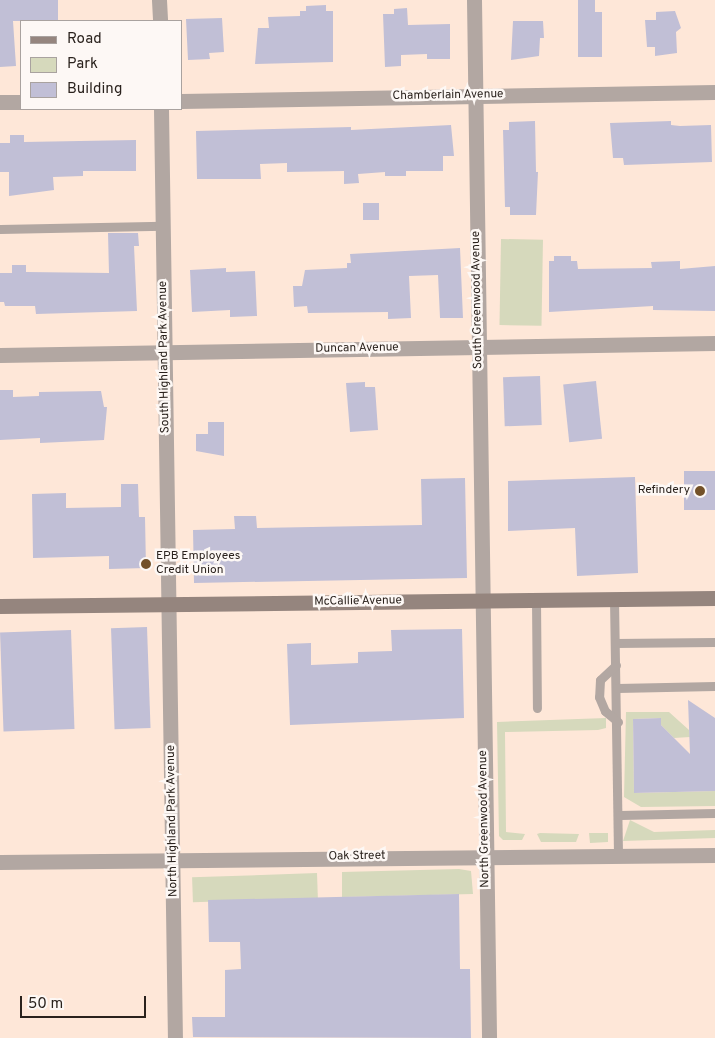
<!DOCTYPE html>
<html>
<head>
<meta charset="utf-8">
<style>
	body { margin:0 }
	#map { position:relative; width:715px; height:1038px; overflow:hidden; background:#fee7d8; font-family:Overpass,sans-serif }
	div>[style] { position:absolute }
	.green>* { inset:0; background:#d6d9bc; transform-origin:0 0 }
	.building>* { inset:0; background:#c1bfd6; transform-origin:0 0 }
	.lane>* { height:9px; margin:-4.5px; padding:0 4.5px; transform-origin:4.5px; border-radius:4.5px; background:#b2a7a2 }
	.street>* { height:15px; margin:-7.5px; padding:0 7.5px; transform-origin:7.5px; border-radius:7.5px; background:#b2a7a2 }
	.secondary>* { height:15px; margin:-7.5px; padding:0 7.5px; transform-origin:7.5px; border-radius:7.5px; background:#95857e }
	.dots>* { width:14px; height:14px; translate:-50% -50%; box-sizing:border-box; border:2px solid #fdf8f5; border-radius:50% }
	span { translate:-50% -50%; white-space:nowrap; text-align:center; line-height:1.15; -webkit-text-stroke:5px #fdf8f5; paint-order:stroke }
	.street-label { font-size:12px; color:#2a221d }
	.poi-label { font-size:12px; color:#2a221d }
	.right { translate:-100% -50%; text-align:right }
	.left { translate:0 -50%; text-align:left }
	.legend { position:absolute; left:20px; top:20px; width:162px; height:90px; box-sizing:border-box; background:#fdf8f5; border:1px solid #a9a29f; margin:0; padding:6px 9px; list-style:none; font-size:15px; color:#2a221d }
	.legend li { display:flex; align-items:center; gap:10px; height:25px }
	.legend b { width:25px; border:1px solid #a9a29f }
	.scale { position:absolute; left:20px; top:996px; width:126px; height:22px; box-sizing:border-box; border:2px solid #2a221d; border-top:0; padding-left:6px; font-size:15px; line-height:18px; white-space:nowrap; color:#2a221d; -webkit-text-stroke:4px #fdf8f5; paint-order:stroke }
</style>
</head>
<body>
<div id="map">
	<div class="green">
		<i style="left:501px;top:239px;width:42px;height:86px;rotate:1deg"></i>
		<i style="clip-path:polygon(626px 712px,669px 712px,689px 730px,690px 737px,674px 738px,661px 725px,661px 718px,633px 719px,634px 793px,715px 791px,715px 806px,641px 807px,624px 797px)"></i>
		<i style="clip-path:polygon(606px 718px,606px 728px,598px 730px,505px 732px,506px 832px,525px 834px,522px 840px,503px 840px,499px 836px,497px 722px)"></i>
		<i style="clip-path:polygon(630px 820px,654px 832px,715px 830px,715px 838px,623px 841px)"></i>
		<i style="clip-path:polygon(540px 833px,579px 834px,576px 842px,541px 842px,537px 834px)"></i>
		<i style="clip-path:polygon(589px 833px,608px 833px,608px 842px,590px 843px)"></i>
		<i style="clip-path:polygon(459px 869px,471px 871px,473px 894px,342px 897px,342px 872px)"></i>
		<i style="left:317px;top:873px;width:25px;height:125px;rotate:88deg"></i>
	</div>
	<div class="building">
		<i style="clip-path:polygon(0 0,58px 0,58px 21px,13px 21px,16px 66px,0 67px)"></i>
		<i style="clip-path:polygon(578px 0,595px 0,595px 12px,602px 12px,602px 57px,578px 57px)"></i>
		<i style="clip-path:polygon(326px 5px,326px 11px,333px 11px,333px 62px,255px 64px,258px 28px,269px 28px,268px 17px,300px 16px,300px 11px,306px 11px,306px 6px)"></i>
		<i style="clip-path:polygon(407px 8px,408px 25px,450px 24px,450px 59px,427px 59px,427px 54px,401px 55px,401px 66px,385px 67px,383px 14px,394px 14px,394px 9px)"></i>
		<i style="clip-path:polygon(675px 11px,681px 28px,676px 32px,677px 53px,655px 56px,655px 47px,647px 47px,645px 20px,656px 20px,656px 12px)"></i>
		<i style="clip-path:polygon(222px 18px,224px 52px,209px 53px,210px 59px,188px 60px,186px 19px)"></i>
		<i style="clip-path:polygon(513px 21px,543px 21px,544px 38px,540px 38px,539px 56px,511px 60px)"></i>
		<i style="clip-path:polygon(535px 121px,536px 172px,538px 172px,536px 215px,510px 215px,510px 207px,505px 207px,503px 130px,509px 130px,509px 122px)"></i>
		<i style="clip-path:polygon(671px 121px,671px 125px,680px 126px,711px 125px,712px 162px,624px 165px,623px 158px,613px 158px,610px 123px)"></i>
		<i style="clip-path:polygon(451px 125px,454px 156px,443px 156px,443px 171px,406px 171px,406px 176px,385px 176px,385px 172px,358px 174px,359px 183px,344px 184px,344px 171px,287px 172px,287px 163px,260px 164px,261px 179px,197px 179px,196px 131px,351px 127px,351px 130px)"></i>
		<i style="clip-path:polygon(10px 135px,24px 135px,24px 142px,136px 140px,136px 171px,83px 171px,83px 176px,53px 177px,54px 190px,9px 196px,9px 172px,0 172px,0 143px,10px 143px)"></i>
		<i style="left:363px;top:203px;width:16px;height:17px"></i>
		<i style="clip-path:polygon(108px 233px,138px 233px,139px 246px,134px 246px,137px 311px,36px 314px,35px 306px,5px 306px,4px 302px,0 302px,0 273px,12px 273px,12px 265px,26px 265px,26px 272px,109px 273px)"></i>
		<i style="clip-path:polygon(460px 248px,463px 318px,440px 318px,438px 275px,409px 276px,411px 318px,388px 319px,388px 312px,308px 313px,307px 306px,294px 307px,293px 286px,302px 286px,305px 270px,347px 268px,347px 263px,351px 263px,350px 254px)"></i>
		<i style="clip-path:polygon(554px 256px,571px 256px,571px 261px,577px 261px,578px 269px,652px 268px,651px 262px,680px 261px,680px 269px,715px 266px,715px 311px,653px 310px,653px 306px,549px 312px,549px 261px,554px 261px)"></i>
		<i style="clip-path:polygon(226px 268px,226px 272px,255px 271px,257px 316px,230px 317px,230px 310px,192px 312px,190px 270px)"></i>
		<i style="left:540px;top:376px;width:49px;height:37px;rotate:88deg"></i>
		<i style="left:596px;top:381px;width:58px;height:33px;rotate:84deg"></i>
		<i style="clip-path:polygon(365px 382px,365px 387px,375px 387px,378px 430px,350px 432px,346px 383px)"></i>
		<i style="clip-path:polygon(0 390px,13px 390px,13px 397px,39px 396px,39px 392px,101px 391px,104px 407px,107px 407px,104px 440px,40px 443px,40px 438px,0 440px)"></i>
		<i style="clip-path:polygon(208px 422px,224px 422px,224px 456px,196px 451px,196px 434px,208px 434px)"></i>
		<i style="left:715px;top:471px;width:39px;height:31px;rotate:90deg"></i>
		<i style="clip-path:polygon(635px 477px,638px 573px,577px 576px,575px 528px,508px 531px,508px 481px)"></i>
		<i style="clip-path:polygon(465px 478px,467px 578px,194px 583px,193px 530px,235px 529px,234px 516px,256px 516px,257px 528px,422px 525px,421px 479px)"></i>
		<i style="clip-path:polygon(121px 484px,138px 484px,139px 517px,145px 517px,146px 568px,109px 569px,109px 556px,33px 558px,32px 494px,66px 493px,66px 508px,121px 507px)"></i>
		<i style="left:147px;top:627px;width:101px;height:36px;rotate:88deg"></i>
		<i style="clip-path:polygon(462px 629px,464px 718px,290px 725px,287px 644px,311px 643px,311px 665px,358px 663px,358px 652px,392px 651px,391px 630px)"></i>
		<i style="left:71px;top:630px;width:99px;height:71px;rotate:88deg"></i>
		<i style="clip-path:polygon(688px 700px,715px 718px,715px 791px,634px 793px,633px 719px,661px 718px,661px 725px,690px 754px)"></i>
		<i style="clip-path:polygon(459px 894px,460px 969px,470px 969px,471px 1038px,193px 1037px,192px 1017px,225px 1017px,225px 970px,241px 969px,240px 942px,209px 942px,208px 900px)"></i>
	</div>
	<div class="lane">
		<i style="left:0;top:229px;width:163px;rotate:-1.1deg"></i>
		<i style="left:614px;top:599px;width:256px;rotate:89.1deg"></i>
		<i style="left:536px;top:600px;width:108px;rotate:89.5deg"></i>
		<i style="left:615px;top:643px;width:100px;rotate:-0.6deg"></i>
		<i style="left:616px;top:665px;width:22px;rotate:137deg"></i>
		<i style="left:600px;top:680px;width:17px;rotate:93deg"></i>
		<i style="left:599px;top:697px;width:15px;rotate:67deg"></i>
		<i style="left:605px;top:711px;width:17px;rotate:40deg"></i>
		<i style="left:617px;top:688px;width:98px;rotate:-1.2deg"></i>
		<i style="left:620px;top:815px;width:95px;rotate:-1.2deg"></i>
	</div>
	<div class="street">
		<i style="left:159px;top:0;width:21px;rotate:87deg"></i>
		<i style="left:474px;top:0;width:1038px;rotate:89.17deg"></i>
		<i style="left:181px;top:101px;width:534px;rotate:-0.97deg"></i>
		<i style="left:0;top:102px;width:21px"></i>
		<i style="left:161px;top:109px;width:929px;rotate:89.14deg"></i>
		<i style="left:0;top:355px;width:715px;rotate:-0.96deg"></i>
		<i style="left:0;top:862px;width:715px;rotate:-0.56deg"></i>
	</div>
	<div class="secondary">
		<i style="left:0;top:606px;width:715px;rotate:-0.64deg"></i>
	</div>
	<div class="dots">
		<i style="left:700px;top:491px;background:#735129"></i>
		<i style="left:146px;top:564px;background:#735129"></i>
	</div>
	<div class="street-label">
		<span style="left:448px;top:96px;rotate:-1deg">Chamberlain Avenue</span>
		<span style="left:478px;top:300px;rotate:-91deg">South Greenwood Avenue</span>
		<span style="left:357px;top:349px;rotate:-1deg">Duncan Avenue</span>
		<span style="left:165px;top:357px;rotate:-91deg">South Highland Park Avenue</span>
		<span style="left:358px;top:602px;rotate:-1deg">McCallie Avenue</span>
		<span style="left:485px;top:819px;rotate:-91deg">North Greenwood Avenue</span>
		<span style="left:173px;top:821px;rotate:-91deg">North Highland Park Avenue</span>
		<span style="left:357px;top:857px;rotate:-1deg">Oak Street</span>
	</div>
	<div class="poi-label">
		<span class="right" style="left:690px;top:491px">Refindery</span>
		<span class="left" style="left:156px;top:564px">EPB Employees<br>Credit Union</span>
	</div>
	<ul class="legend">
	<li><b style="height:6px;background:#95857e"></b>Road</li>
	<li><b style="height:14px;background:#d6d9bc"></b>Park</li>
	<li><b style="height:14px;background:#c1bfd6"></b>Building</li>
	</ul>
	<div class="scale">50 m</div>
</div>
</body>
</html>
